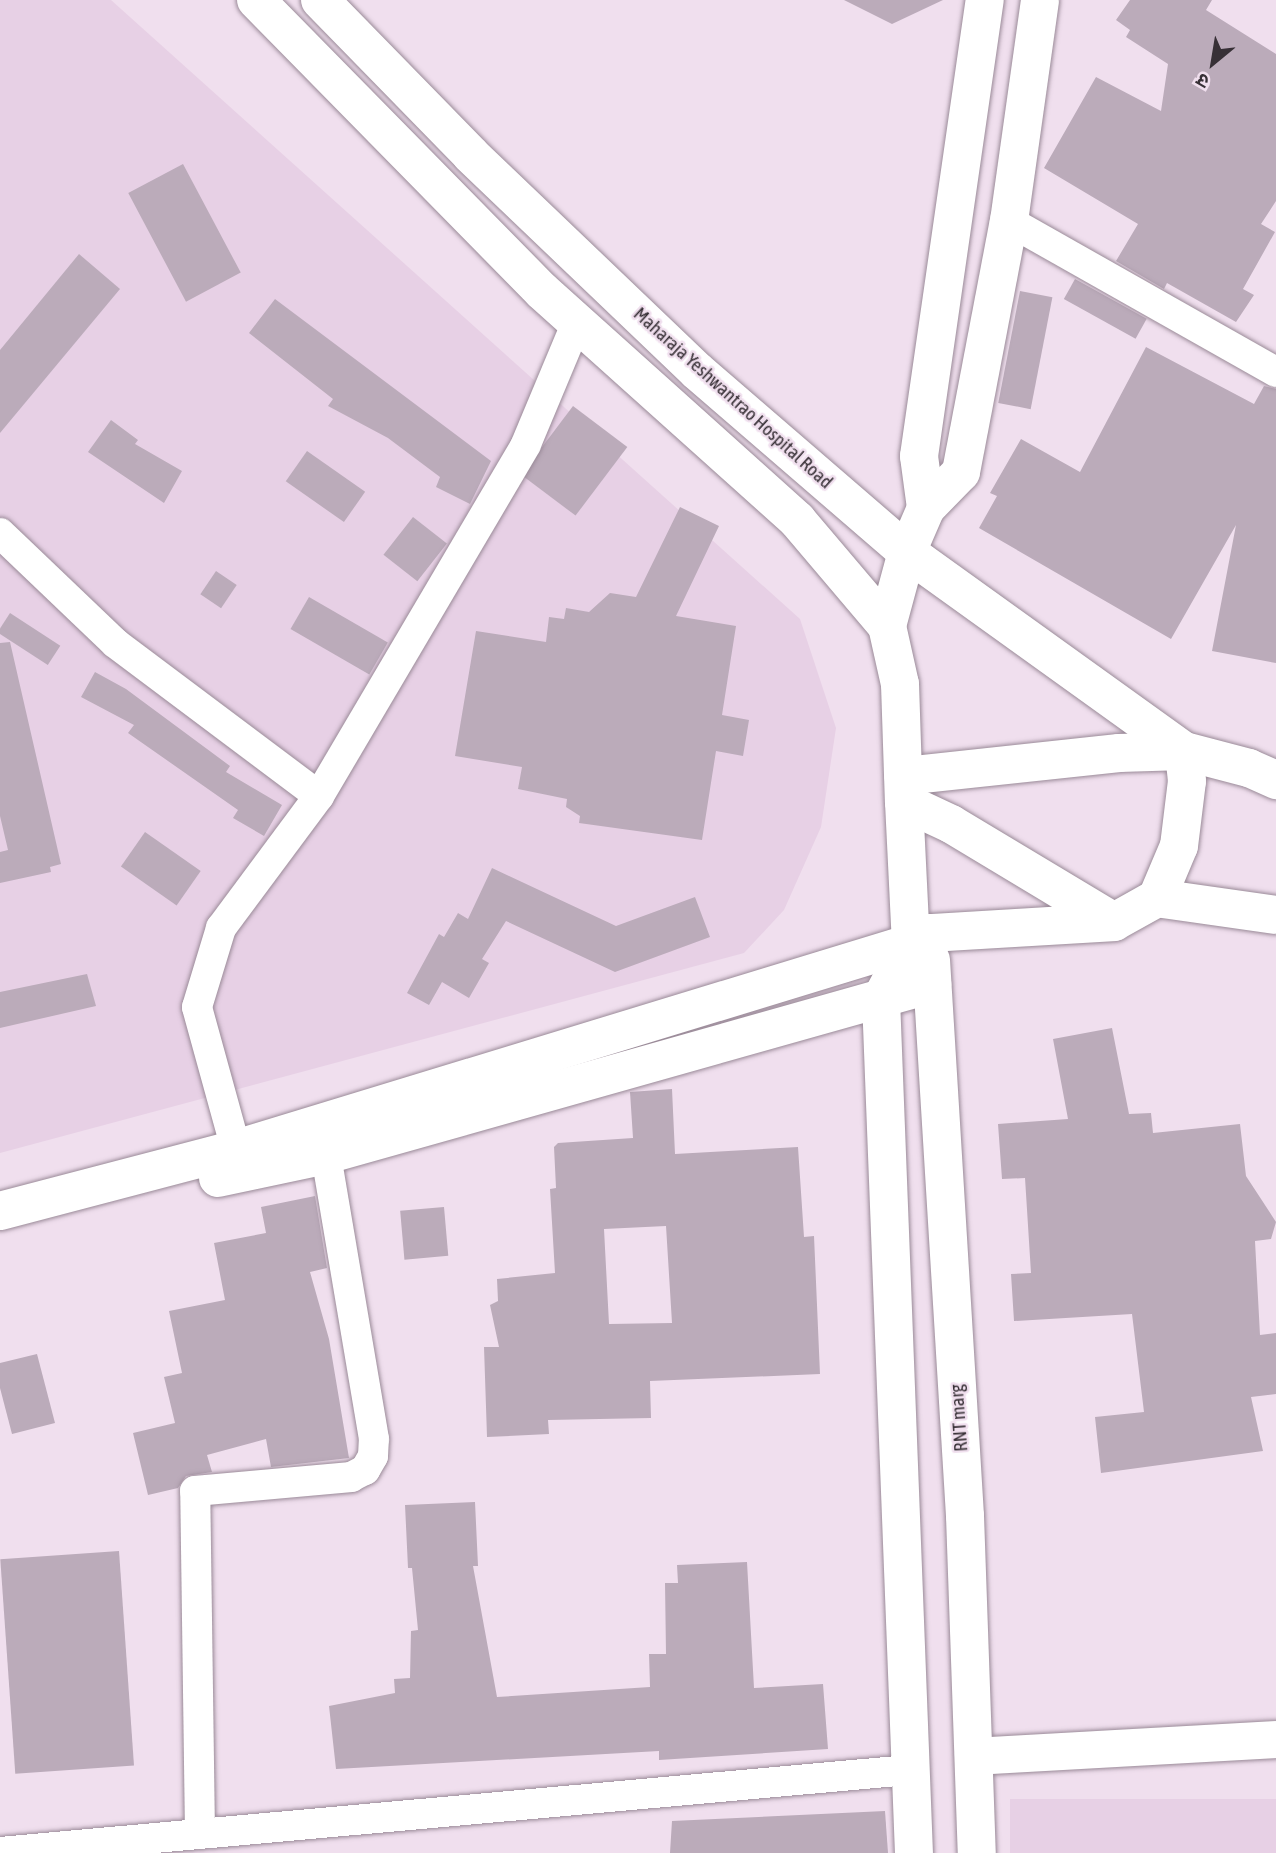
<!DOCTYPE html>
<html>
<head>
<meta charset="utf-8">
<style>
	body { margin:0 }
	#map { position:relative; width:1276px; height:1853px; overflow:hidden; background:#f0dfee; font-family:"Asap Condensed","Noto Sans Devanagari",sans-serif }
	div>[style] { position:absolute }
	.built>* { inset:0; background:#e7d0e5; transform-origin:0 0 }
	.building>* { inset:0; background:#bbabba; transform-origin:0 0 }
	.roads { filter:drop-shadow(0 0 2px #9a8a98) drop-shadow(0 0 2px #9a8a98) }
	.minor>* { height:30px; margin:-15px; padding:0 15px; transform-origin:15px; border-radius:15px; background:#fff }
	.tertiary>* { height:37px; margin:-18.5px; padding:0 18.5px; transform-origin:18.5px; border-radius:18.5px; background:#fff }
	.secondary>* { height:38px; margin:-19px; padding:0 19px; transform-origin:19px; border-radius:19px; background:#fff }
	span { translate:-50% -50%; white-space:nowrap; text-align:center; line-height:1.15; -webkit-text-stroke:5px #f0dfee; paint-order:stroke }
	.street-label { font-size:19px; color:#373036 }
	.north { position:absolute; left:1178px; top:28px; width:70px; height:70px; -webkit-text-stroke:5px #f0dfee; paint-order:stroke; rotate:210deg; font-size:19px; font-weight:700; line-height:28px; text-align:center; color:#373036 }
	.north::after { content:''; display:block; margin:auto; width:24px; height:32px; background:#373036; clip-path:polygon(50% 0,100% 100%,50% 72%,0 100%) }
</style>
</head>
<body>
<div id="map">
	<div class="built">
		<i style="clip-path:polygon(0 0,111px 0,800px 619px,836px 728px,821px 827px,784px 910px,744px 953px,0 1153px)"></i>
		<i style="left:1276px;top:1799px;width:54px;height:266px;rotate:90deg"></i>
	</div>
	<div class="building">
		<i style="clip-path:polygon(844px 0,943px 0,892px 24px)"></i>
		<i style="clip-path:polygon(1130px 0,1212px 0,1206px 10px,1276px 54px,1276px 201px,1261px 224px,1275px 232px,1243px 289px,1254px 295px,1236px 322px,1167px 283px,1164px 289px,1116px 261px,1138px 224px,1044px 168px,1096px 77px,1161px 111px,1168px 64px,1126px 37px,1130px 30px,1116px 20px)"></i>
		<i style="left:183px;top:164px;width:123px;height:62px;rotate:62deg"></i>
		<i style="clip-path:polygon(79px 254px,120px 289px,0 433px,0 350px)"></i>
		<i style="left:1075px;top:279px;width:82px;height:23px;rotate:29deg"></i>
		<i style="left:1020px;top:291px;width:33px;height:114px;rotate:11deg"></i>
		<i style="clip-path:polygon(275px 299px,491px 461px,470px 504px,436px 487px,440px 477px,388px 438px,328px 406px,333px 399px,249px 333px)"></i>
		<i style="clip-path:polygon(1146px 347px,1254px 404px,1264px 386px,1276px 389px,1276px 663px,1212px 651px,1236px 525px,1171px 639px,979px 528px,997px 496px,990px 493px,1021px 439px,1080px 472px)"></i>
		<i style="left:573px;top:406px;width:68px;height:86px;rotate:37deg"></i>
		<i style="clip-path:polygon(111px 420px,138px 440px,135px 444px,182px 471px,164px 503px,88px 452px)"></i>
		<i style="left:307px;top:451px;width:71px;height:37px;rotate:35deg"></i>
		<i style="clip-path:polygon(680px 507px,719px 526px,676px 616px,736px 626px,722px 715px,749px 720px,743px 756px,716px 751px,702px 840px,579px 823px,580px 816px,566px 807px,567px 799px,518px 789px,522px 767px,455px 756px,476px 631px,546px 642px,549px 617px,564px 619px,566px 608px,589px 612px,610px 593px,636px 597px)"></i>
		<i style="left:413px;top:517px;width:43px;height:48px;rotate:38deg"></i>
		<i style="left:216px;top:571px;width:25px;height:28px;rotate:34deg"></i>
		<i style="left:309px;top:597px;width:91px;height:37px;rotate:30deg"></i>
		<i style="left:10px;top:613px;width:60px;height:23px;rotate:33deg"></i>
		<i style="clip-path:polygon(10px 642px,61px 864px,50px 867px,51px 872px,0 883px,0 852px,8px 850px,0 816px,0 643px)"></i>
		<i style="clip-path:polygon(95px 672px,126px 689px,230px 766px,226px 772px,282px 805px,264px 836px,233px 818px,238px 810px,128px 733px,134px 725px,81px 697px)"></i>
		<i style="left:145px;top:832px;width:68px;height:42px;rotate:35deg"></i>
		<i style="clip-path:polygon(492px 868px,616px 926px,695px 897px,710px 937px,615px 972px,506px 921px,482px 959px,489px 963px,469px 998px,442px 982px,429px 1005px,407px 993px,439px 934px,444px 937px,458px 913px,468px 919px)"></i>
		<i style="clip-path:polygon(87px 974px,96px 1006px,0 1028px,0 992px)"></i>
		<i style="clip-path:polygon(1112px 1028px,1129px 1114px,1151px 1113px,1153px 1133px,1240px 1124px,1246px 1176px,1276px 1222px,1271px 1239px,1255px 1241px,1260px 1335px,1276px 1333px,1276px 1394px,1251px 1397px,1263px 1451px,1101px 1473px,1095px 1417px,1144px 1412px,1132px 1314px,1014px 1321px,1011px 1274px,1031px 1273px,1025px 1178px,1002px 1179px,998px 1124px,1068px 1119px,1053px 1039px)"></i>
		<i style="clip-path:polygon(evenodd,672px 1089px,675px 1154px,798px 1147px,804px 1237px,814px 1236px,820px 1374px,650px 1381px,651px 1418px,548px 1420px,549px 1434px,487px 1437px,484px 1347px,499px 1347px,490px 1305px,498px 1301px,497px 1279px,555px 1273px,550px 1189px,556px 1188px,554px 1147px,558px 1143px,633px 1138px,630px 1092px,672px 1089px,666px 1226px,672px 1323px,609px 1324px,604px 1229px,666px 1226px)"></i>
		<i style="clip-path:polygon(315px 1196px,327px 1268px,310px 1272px,329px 1339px,349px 1458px,271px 1467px,266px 1439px,207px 1455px,212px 1472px,186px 1476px,178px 1488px,148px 1495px,133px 1433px,175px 1423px,164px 1377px,182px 1373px,169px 1311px,225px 1300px,214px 1243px,266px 1233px,261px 1207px)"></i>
		<i style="left:444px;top:1207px;width:49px;height:44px;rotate:85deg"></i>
		<i style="clip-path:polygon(37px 1354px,55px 1423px,12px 1434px,0 1388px,0 1363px)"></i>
		<i style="clip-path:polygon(475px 1502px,478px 1566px,473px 1566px,497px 1697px,650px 1687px,649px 1654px,666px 1654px,665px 1583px,678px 1583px,677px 1565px,747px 1562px,754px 1688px,823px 1684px,828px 1749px,659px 1760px,659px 1751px,336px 1769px,329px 1706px,395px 1693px,394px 1679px,410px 1678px,411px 1631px,418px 1630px,412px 1568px,408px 1568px,405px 1505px)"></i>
		<i style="left:119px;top:1551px;width:215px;height:119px;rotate:86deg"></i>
		<i style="clip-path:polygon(885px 1811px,888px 1853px,670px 1853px,672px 1821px)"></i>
	</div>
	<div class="roads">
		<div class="minor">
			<i style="left:1009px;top:221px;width:307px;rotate:29.5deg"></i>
			<i style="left:0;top:533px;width:159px;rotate:43.7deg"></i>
			<i style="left:115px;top:643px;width:255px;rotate:36.9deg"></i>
			<i style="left:236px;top:1149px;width:147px;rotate:-105.4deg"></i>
			<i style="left:197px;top:1007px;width:83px;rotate:-73.1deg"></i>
			<i style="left:221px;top:928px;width:164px;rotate:-53.4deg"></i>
			<i style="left:319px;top:796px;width:408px;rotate:-59.5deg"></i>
			<i style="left:526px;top:444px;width:132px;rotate:-67.3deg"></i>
			<i style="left:200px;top:1834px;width:343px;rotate:-90.8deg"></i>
			<i style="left:195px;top:1491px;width:157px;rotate:-5.1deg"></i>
			<i style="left:351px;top:1477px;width:16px;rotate:-27deg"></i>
			<i style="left:365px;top:1470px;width:16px;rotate:-60deg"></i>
			<i style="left:373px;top:1456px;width:17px;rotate:-87deg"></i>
			<i style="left:374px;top:1439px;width:288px;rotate:-99.6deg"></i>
			<i style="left:0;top:1852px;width:912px;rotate:-5.16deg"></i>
		</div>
		<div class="tertiary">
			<i style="left:973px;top:1756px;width:303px;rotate:-3.2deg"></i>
		</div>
		<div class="secondary">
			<i style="left:256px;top:0;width:408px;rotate:45.5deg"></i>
			<i style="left:542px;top:291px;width:343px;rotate:41.9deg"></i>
			<i style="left:797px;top:520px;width:139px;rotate:49.7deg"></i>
			<i style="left:887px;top:626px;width:59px;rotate:77.4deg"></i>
			<i style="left:900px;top:684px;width:118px;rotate:88.1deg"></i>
			<i style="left:904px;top:802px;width:52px;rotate:25.1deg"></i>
			<i style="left:951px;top:824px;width:190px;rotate:31deg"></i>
			<i style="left:1114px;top:922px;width:49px;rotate:-29.2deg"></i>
			<i style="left:1157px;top:898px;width:56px;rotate:-67.1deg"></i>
			<i style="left:1179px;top:846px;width:65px;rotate:-83deg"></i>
			<i style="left:1187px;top:781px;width:30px;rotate:-96deg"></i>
			<i style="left:1184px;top:751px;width:65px;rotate:178.2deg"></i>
			<i style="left:1119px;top:753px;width:217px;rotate:173.9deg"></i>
			<i style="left:320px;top:0;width:216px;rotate:45.7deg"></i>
			<i style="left:471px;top:155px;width:313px;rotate:43.7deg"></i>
			<i style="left:697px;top:371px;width:277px;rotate:40.8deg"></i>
			<i style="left:907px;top:552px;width:341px;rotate:35.7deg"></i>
			<i style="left:1184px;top:751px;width:67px;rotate:14.7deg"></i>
			<i style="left:1249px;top:768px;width:30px;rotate:24deg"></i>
			<i style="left:926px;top:508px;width:52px;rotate:-97.7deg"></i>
			<i style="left:919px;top:456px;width:461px;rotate:-81.8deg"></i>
			<i style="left:887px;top:626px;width:77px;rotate:-74.9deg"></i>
			<i style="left:907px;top:552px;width:48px;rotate:-66.6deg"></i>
			<i style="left:926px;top:508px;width:50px;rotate:-45.8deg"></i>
			<i style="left:961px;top:472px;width:256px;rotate:-79.2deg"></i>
			<i style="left:1009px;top:221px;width:223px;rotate:-82deg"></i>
			<i style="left:904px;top:802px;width:141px;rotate:87.2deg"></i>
			<i style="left:911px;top:943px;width:64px;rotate:118.2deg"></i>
			<i style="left:881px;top:999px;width:855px;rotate:87.79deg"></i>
			<i style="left:1157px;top:898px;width:120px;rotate:8.1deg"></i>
			<i style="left:931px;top:960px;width:557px;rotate:86.5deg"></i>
			<i style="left:965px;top:1516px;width:337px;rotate:88deg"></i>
			<i style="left:218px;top:1178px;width:110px;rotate:-12deg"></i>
			<i style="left:326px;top:1155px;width:630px;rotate:-15.76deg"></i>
			<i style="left:0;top:1211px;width:244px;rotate:-14.7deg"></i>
			<i style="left:236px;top:1149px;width:706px;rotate:-16.97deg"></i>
			<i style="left:911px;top:943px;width:22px;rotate:-27deg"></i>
			<i style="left:931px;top:933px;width:183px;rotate:-3.4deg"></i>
		</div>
	</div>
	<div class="street-label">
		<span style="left:733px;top:398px;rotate:42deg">Maharaja Yeshwantrao Hospital Road</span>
		<span style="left:959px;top:1418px;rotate:-94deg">RNT marg</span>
	</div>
	<div class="north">उ</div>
</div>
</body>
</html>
